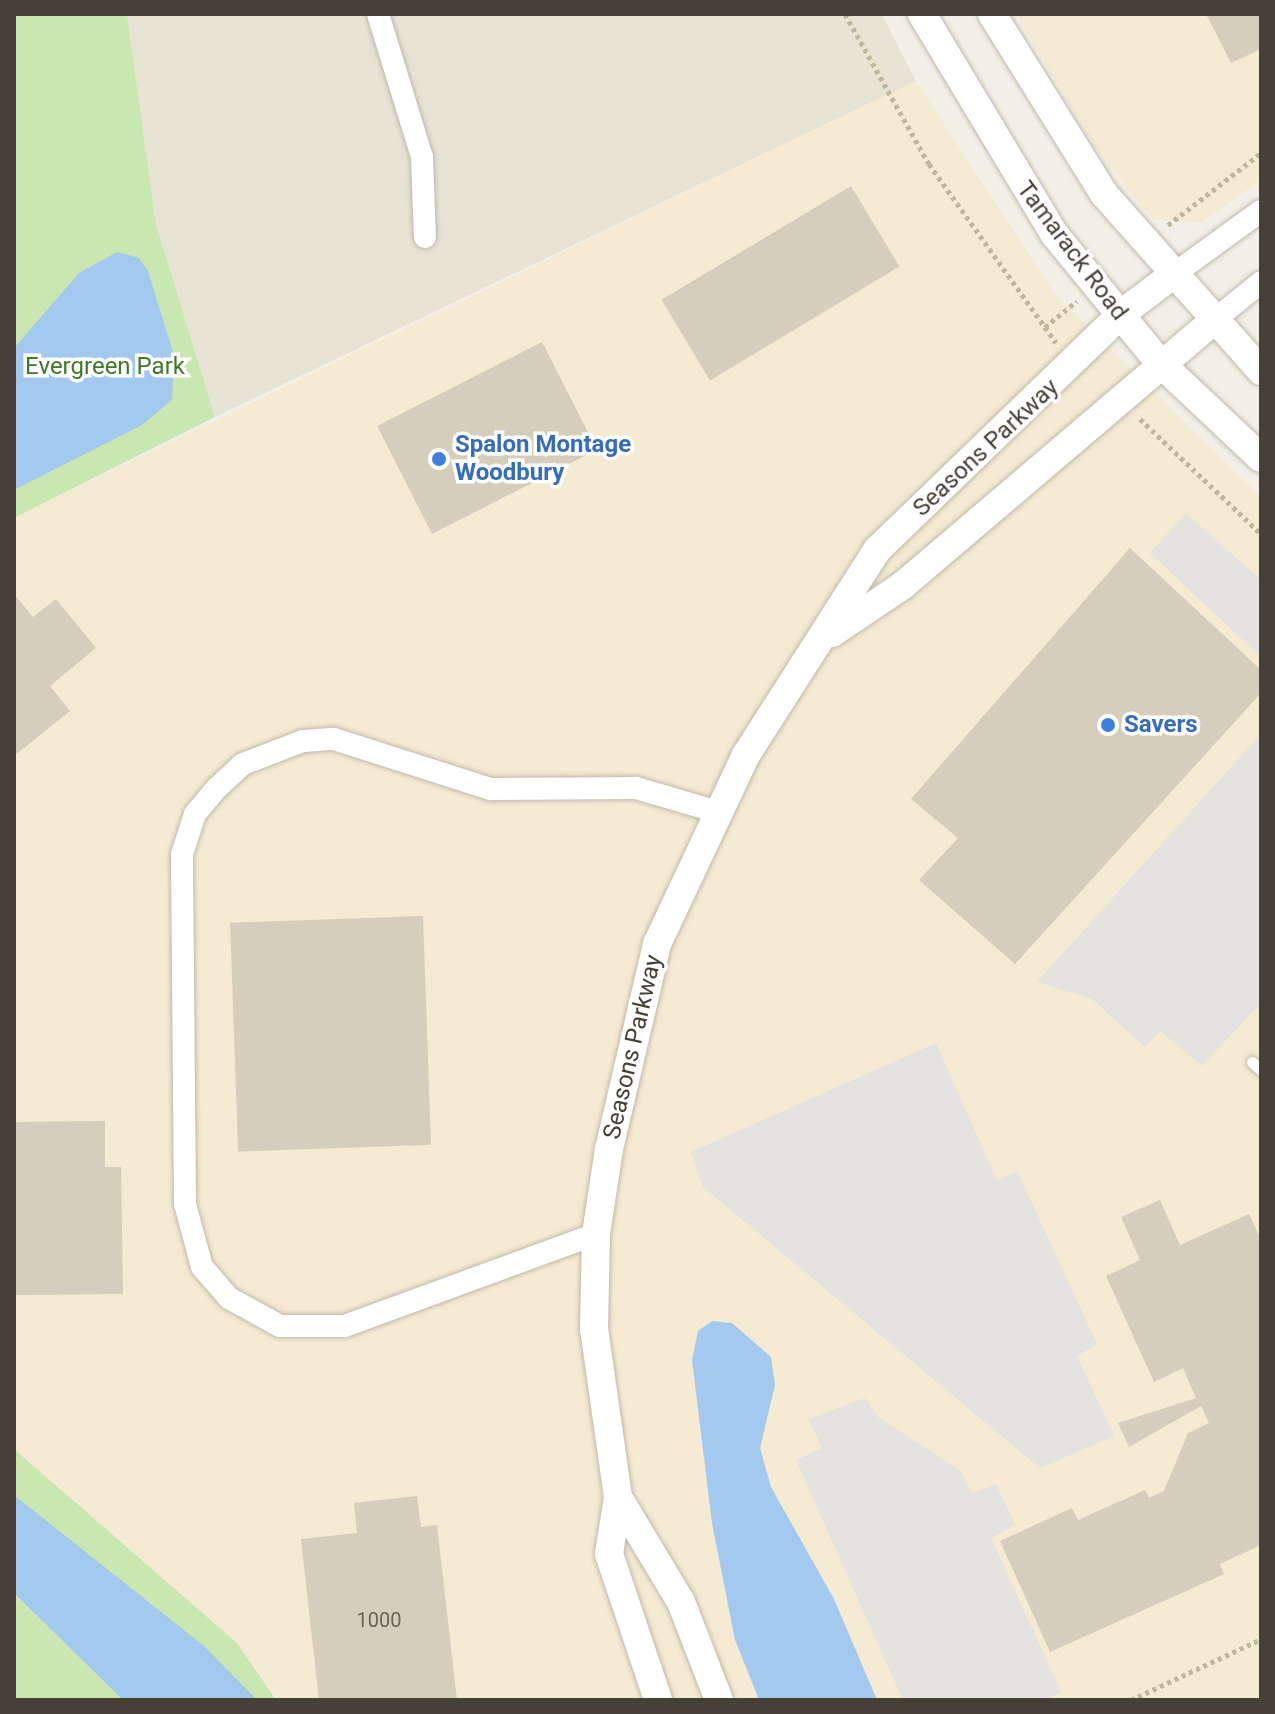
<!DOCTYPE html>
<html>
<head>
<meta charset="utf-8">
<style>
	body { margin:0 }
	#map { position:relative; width:1275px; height:1714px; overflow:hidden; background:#f3f1e7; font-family:Roboto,sans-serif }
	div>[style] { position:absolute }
	.residential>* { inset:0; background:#e7e3d5 }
	.commercial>* { inset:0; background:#f5ead2 }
	.green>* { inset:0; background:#c9e7b0 }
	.parking>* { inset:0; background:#e4e3df }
	.water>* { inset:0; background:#a4c9ef }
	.building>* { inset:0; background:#d5cebc; transform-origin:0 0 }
	.path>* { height:5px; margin-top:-2.5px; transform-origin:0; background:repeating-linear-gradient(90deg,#c0b79b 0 4px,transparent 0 8px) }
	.roads { filter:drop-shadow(0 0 2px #bfb9aa) drop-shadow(0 0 2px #bfb9aa) }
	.service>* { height:11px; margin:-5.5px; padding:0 5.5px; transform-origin:5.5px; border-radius:5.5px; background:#fff }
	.minor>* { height:22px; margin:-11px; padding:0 11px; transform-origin:11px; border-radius:11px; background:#fff }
	.tertiary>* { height:28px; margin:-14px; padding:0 14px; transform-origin:14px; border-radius:14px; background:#fff }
	.dots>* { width:22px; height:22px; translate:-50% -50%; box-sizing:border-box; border:4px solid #fff; border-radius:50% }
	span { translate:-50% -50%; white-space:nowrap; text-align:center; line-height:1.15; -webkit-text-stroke:7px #fff; paint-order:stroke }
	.number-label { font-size:20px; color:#6a6458 }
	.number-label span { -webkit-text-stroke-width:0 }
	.street-label { font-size:24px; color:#464136 }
	.park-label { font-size:24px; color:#40782a }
	.shop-label { font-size:24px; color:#366cbe; font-weight:700 }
	.left { translate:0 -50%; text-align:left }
	.frame { position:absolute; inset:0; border:16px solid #464136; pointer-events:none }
</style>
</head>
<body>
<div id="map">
	<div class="residential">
		<i style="clip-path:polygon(127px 14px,882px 14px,916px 81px,215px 417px,156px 224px)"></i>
	</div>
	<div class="commercial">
		<i style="clip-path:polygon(1016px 14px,1261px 14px,1261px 180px,1200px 223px,1152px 219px,1095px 147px)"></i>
		<i style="clip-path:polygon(916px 81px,1054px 293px,1261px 497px,1261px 1700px,276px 1700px,237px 1643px,14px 1449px,14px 518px)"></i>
	</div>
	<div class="green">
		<i style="clip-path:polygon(14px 14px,127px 14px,156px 224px,215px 417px,14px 518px)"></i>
		<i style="clip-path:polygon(14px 1449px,237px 1643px,276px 1700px,14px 1700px)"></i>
	</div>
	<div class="parking">
		<i style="clip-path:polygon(1186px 513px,1261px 580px,1261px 657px,1150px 553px)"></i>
		<i style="clip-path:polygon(1261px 734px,1261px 1003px,1202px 1066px,1160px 1031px,1145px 1047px,1092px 999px,1037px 982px)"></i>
		<i style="clip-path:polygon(936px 1043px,997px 1181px,1017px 1171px,1097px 1344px,1077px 1356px,1114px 1436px,1040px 1468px,703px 1187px,691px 1152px)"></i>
		<i style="clip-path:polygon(865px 1398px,879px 1418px,961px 1471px,971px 1494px,996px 1484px,1015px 1525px,991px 1538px,1061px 1692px,1044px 1700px,903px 1700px,796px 1460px,822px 1448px,809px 1419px)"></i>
	</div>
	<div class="water">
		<i style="clip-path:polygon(117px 252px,139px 258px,148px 271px,174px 355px,172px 400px,142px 425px,14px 490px,14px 348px,79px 273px)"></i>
		<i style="clip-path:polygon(712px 1321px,732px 1323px,771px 1357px,775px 1385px,760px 1448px,771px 1487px,834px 1599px,877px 1700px,759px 1700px,735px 1640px,712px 1523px,692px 1360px,698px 1331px)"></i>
		<i style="clip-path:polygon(14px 1495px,204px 1646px,257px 1700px,123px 1700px,14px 1593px)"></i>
	</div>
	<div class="building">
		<i style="clip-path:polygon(1206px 14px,1261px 14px,1261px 49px,1231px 63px)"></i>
		<i style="left:851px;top:186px;width:94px;height:221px;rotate:59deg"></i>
		<i style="left:542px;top:342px;width:121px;height:185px;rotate:63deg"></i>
		<i style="clip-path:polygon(1130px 548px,1261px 670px,1261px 693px,1015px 964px,919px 880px,958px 838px,911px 799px)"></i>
		<i style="clip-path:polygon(14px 594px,33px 617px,56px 599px,96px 648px,50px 686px,70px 711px,14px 756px)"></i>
		<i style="left:423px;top:916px;width:229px;height:193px;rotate:88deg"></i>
		<i style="clip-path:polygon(105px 1121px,105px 1167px,121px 1167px,123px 1294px,14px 1295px,14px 1122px)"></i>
		<i style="clip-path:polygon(1160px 1200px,1180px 1245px,1249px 1214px,1261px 1240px,1261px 1545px,1220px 1564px,1224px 1574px,1050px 1652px,1000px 1541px,1072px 1508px,1078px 1520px,1145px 1490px,1149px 1498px,1164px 1491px,1188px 1433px,1209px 1423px,1201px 1406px,1129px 1447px,1118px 1423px,1196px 1398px,1183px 1368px,1154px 1382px,1106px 1276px,1140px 1260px,1121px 1217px)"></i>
		<i style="clip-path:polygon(417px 1496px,421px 1527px,437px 1525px,457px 1700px,319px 1700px,301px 1539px,357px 1533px,354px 1503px)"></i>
	</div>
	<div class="path">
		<i style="left:845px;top:14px;width:172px;rotate:60.8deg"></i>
		<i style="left:929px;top:164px;width:219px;rotate:54.6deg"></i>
		<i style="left:1168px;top:225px;width:118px;rotate:-37.7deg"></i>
		<i style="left:1045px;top:327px;width:41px;rotate:-39.1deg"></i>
		<i style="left:1140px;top:419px;width:167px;rotate:43.5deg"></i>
		<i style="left:1131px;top:1700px;width:144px;rotate:-25.1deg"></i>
	</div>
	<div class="roads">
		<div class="service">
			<i style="left:1252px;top:1062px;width:12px;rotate:42deg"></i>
		</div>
		<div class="minor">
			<i style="left:378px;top:14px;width:150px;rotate:72.9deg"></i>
			<i style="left:422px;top:157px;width:80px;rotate:87.9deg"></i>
			<i style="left:1170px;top:277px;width:112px;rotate:-36deg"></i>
			<i style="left:1212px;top:322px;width:63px;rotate:-39.2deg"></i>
			<i style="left:596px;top:1234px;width:268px;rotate:159.9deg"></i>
			<i style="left:344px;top:1326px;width:64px;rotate:180deg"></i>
			<i style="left:280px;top:1326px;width:58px;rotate:-151.2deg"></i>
			<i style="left:229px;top:1298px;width:41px;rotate:-131.1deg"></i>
			<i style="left:202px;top:1267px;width:65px;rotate:-105.1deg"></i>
			<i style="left:185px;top:1204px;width:350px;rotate:-90.5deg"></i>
			<i style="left:182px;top:854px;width:42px;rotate:-72deg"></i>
			<i style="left:195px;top:814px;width:34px;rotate:-50deg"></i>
			<i style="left:217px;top:788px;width:35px;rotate:-43deg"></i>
			<i style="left:243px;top:764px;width:64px;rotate:-21deg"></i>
			<i style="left:303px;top:741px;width:31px;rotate:-4deg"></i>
			<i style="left:334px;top:739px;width:165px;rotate:17.7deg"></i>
			<i style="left:491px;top:789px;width:145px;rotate:-0.4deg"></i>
			<i style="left:636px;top:788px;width:85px;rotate:16.3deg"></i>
		</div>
		<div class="tertiary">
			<i style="left:922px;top:14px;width:258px;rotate:59deg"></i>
			<i style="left:1055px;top:235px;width:163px;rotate:50.7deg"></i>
			<i style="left:1158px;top:361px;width:141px;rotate:43.3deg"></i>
			<i style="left:992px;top:14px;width:212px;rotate:58.1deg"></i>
			<i style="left:1104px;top:194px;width:237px;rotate:48.4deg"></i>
			<i style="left:832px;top:633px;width:84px;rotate:-33.9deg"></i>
			<i style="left:902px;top:586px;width:407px;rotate:-40.4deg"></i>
			<i style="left:618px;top:1497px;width:58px;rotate:99deg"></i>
			<i style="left:609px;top:1554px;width:154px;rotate:71.4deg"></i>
			<i style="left:719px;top:1700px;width:105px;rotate:-111.2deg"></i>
			<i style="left:681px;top:1602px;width:122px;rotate:-121deg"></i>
			<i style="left:618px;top:1497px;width:170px;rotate:-98.1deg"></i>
			<i style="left:594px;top:1329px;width:95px;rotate:-88.8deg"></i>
			<i style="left:596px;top:1234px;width:86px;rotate:-81.3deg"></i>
			<i style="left:609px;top:1149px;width:211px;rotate:-76.8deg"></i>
			<i style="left:657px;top:944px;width:209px;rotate:-64.8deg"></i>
			<i style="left:746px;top:755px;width:243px;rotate:-57.4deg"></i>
			<i style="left:877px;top:550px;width:338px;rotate:-44deg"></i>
			<i style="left:1120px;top:315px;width:63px;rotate:-37.2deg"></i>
		</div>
	</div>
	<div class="dots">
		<i style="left:439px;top:459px;background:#3f7fe0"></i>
		<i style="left:1108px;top:725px;background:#3f7fe0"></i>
	</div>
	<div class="number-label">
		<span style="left:379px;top:1620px">1000</span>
	</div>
	<div class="street-label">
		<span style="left:1072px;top:251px;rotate:53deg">Tamarack Road</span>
		<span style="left:986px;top:448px;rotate:-43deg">Seasons Parkway</span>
		<span style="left:633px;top:1047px;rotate:-77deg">Seasons Parkway</span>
	</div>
	<div class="park-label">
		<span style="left:105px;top:367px">Evergreen Park</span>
	</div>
	<div class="shop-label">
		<span class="left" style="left:455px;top:459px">Spalon Montage<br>Woodbury</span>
		<span class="left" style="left:1124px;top:725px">Savers</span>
	</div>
	<div class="frame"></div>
</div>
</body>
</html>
